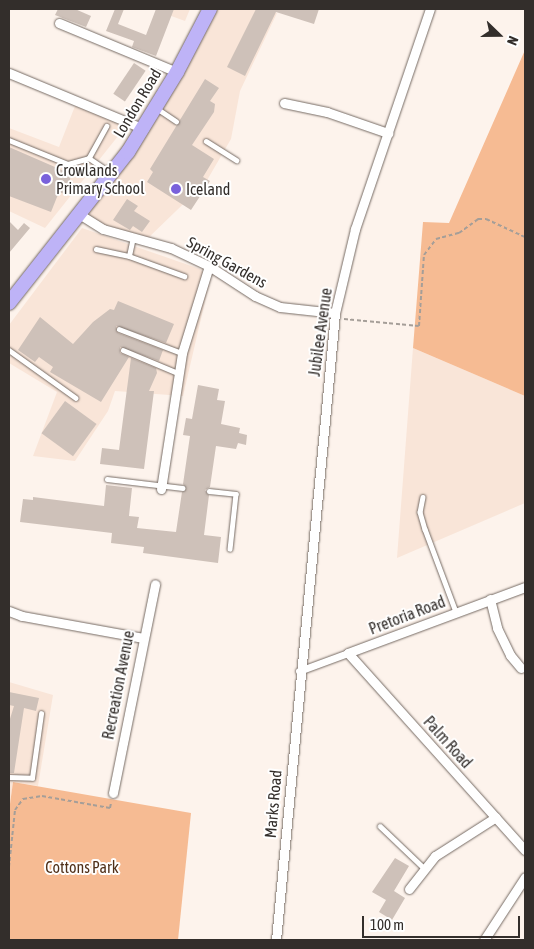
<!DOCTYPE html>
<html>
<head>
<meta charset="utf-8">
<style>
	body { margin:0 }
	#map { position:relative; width:534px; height:949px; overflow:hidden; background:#fdf3ec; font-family:"Asap Condensed",sans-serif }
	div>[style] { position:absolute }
	.built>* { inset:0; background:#f9e5d8 }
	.green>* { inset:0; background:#f6bb93 }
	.building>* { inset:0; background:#cec1b9; transform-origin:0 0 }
	.path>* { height:2px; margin-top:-1px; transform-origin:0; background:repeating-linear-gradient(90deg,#a59e98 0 4px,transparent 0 6.5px) }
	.roads { filter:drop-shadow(0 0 1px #766b64) drop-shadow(0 0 1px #766b64) }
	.service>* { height:4.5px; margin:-2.25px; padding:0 2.25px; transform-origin:2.25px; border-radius:2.25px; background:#fff }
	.pedestrian>* { height:7px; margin:-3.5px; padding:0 3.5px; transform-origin:3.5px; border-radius:3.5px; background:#fff }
	.minor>* { height:9px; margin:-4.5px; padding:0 4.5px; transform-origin:4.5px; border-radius:4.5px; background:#fff }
	.primary>* { height:14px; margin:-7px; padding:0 7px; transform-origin:7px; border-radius:7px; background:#beb3f7 }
	.dots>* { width:14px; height:14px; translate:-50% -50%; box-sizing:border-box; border:2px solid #fff; border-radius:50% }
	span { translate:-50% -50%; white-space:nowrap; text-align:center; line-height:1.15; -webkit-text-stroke:4px #fff; paint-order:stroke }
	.street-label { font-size:16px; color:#332e2b }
	.poi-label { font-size:16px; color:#332e2b }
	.left { translate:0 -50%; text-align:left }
	.park-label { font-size:16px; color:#503019 }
	.frame { position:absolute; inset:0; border:10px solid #332e2b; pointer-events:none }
	.north { position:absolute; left:474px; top:10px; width:50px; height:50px; -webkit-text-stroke:4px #fff; paint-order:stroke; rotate:112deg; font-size:14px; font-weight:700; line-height:20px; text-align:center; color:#332e2b }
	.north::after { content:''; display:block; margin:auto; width:18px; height:22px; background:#332e2b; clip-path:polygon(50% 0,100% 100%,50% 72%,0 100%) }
	.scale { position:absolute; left:362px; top:916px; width:158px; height:22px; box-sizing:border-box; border:2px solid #332e2b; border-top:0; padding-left:6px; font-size:15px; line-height:18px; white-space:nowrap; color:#332e2b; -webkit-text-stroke:4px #fff; paint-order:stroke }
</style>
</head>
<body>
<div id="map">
	<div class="built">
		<i style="clip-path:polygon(152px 9px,190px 9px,185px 21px)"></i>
		<i style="clip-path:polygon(210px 9px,261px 9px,277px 13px,240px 91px,231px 139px,206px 182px,145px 241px,103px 229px,79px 214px)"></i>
		<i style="clip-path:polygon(75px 106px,126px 126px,45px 228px,9px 211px,9px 128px,59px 147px)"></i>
		<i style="clip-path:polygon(82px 228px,200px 269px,210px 280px,183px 396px,115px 391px,108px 411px,75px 461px,33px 456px,57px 392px,9px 363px,9px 325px)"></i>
		<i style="clip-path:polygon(413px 348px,525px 396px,525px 503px,397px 558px)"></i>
		<i style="clip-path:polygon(9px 682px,53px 695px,38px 786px,13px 782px,9px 811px)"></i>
	</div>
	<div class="green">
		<i style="clip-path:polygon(525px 50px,525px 396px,413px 348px,423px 222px,449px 223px)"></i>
		<i style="clip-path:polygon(13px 782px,191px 813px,178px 940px,9px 940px,9px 811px)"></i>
	</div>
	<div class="building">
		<i style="clip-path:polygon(58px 9px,75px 9px,91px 16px,86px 27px,55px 15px)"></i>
		<i style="clip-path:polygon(115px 9px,124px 9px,118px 24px,146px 35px,156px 9px,174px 9px,156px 56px,132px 47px,134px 41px,106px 31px)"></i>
		<i style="clip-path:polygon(256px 9px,319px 9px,314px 24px,276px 12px,245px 76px,227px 67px)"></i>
		<i style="left:134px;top:63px;width:14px;height:37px;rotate:34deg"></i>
		<i style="clip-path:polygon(205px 79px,219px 88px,210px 101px,215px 104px,214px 112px,192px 145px,214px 159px,203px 177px,210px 181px,191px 210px,147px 182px,153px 172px,150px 169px)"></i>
		<i style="clip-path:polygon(9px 147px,71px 174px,67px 195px,59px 192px,51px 212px,9px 196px)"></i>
		<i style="clip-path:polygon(127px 199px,138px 206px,134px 211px,150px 221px,142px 232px,133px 226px,130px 230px,113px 220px)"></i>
		<i style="clip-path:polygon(9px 221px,18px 230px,24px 223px,30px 228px,9px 253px)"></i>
		<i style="clip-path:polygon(118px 301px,174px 324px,166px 343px,116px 326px,118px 333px,163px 350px,159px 361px,120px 347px,120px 353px,129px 357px,101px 402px,50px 372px,53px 367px,39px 357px,35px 362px,18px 350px,40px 317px,73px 344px,93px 322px,110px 309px,114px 310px)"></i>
		<i style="clip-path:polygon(131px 358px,156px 368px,157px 373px,149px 391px,154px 391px,144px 469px,100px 464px,102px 448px,119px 450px)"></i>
		<i style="clip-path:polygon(198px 385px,219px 389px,217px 400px,225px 401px,221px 424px,240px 428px,239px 433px,247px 435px,246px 445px,238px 443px,236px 449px,216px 446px,210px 487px,205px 490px,209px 495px,204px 535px,221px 537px,218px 563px,143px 553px,144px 547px,111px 543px,112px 533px,20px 522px,23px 499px,33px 500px,33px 497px,104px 506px,106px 485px,132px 488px,129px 516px,139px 517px,137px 528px,176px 532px,182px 492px,186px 489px,183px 484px,190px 436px,183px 435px,186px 418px,192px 419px)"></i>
		<i style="left:65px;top:401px;width:39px;height:40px;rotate:36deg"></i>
		<i style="clip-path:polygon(9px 692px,39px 698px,36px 711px,24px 708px,14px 773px,9px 773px,9px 722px,14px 706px,9px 705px)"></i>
		<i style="clip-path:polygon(395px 858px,409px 866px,394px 891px,405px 898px,392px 920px,379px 912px,386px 900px,372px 892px)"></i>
	</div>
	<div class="path">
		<i style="left:344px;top:319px;width:75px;rotate:5.3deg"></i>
		<i style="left:419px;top:326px;width:71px;rotate:-86deg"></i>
		<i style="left:424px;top:255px;width:20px;rotate:-53deg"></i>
		<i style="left:436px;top:239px;width:24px;rotate:-15deg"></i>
		<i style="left:459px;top:233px;width:24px;rotate:-36deg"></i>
		<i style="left:478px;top:219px;width:8px"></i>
		<i style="left:486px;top:219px;width:43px;rotate:24.8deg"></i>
		<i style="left:9px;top:867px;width:57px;rotate:-84deg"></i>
		<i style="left:15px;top:810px;width:14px;rotate:-54deg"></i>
		<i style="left:23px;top:799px;width:19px;rotate:-9deg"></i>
		<i style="left:42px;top:796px;width:69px;rotate:10deg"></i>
		<i style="left:110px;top:808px;width:5px;rotate:-79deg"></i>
	</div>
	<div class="roads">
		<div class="service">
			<i style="left:158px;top:109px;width:22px;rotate:34deg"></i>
			<i style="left:107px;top:126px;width:37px;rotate:119deg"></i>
			<i style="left:89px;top:158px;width:27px;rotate:34deg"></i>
			<i style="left:9px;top:140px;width:64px;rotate:22.1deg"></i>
			<i style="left:68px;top:164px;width:22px;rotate:-16deg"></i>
			<i style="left:206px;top:141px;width:36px;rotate:32deg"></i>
			<i style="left:96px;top:249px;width:34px;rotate:12deg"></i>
			<i style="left:129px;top:256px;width:19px;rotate:-78deg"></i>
			<i style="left:129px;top:256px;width:59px;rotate:20deg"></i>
			<i style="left:119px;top:329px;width:67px;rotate:20.9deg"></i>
			<i style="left:9px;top:350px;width:82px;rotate:35.6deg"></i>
			<i style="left:123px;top:350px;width:60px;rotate:22.7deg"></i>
			<i style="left:107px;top:479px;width:76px;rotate:6.8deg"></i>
			<i style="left:209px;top:491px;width:27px;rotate:6deg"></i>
			<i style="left:236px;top:494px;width:55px;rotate:96.2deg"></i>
			<i style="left:423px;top:497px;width:15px;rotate:101deg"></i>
			<i style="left:420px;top:512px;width:18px;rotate:74deg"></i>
			<i style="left:425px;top:529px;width:89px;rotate:69.5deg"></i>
			<i style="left:9px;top:777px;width:23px;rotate:2deg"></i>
			<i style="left:32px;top:778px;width:65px;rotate:-82deg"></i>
			<i style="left:380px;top:826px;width:62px;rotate:43.7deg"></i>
		</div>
		<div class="pedestrian">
			<i style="left:299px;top:671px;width:52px;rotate:-20.2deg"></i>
		</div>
		<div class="minor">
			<i style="left:59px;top:23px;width:128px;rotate:22.6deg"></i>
			<i style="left:9px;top:73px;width:146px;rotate:22.5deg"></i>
			<i style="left:284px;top:103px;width:44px;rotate:11.8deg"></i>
			<i style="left:327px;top:112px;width:65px;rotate:19deg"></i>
			<i style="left:79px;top:214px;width:28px;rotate:32deg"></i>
			<i style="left:103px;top:229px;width:71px;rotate:15.6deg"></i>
			<i style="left:171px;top:248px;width:42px;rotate:25.3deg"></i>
			<i style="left:209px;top:266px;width:55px;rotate:33.1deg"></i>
			<i style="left:255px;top:296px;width:27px;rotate:24deg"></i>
			<i style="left:280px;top:307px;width:55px;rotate:6.2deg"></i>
			<i style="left:161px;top:489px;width:138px;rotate:-81.2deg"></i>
			<i style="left:182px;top:353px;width:91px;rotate:-72.8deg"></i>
			<i style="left:525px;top:587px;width:189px;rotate:159.6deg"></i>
			<i style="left:348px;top:653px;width:265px;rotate:48.1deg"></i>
			<i style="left:490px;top:599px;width:30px;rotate:76deg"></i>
			<i style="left:497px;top:628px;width:30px;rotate:64deg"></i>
			<i style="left:510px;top:655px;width:17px;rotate:50deg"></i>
			<i style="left:9px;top:611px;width:14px;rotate:21deg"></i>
			<i style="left:22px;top:616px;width:123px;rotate:10.3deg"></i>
			<i style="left:113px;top:793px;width:213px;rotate:-78.6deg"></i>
			<i style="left:409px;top:889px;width:42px;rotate:-51.8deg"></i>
			<i style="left:435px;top:856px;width:72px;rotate:-32.6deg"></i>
			<i style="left:276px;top:940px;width:630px;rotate:-84.62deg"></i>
			<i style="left:335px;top:313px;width:86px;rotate:-76.6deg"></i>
			<i style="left:355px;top:229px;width:232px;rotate:-71.2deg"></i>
			<i style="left:484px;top:940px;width:75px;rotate:-56.9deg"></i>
		</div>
		<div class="primary">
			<i style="left:9px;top:303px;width:192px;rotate:-51.8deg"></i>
			<i style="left:128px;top:152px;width:94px;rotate:-58.5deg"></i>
			<i style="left:177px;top:72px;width:71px;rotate:-62.4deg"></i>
		</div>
	</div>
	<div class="dots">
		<i style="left:46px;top:179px;background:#7961db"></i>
		<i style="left:176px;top:189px;background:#7961db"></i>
	</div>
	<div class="street-label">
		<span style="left:137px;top:103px;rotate:-59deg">London Road</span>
		<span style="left:227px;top:262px;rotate:29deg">Spring Gardens</span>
		<span style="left:320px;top:332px;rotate:-82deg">Jubilee Avenue</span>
		<span style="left:407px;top:615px;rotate:-21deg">Pretoria Road</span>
		<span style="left:118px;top:685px;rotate:-79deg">Recreation Avenue</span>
		<span style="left:448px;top:742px;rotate:48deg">Palm Road</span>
		<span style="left:273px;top:804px;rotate:-85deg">Marks Road</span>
	</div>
	<div class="poi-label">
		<span class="left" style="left:56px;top:179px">Crowlands<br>Primary School</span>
		<span class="left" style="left:186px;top:189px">Iceland</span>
	</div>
	<div class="park-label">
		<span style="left:82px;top:867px">Cottons Park</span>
	</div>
	<div class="frame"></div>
	<div class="north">N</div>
	<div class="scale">100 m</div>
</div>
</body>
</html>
